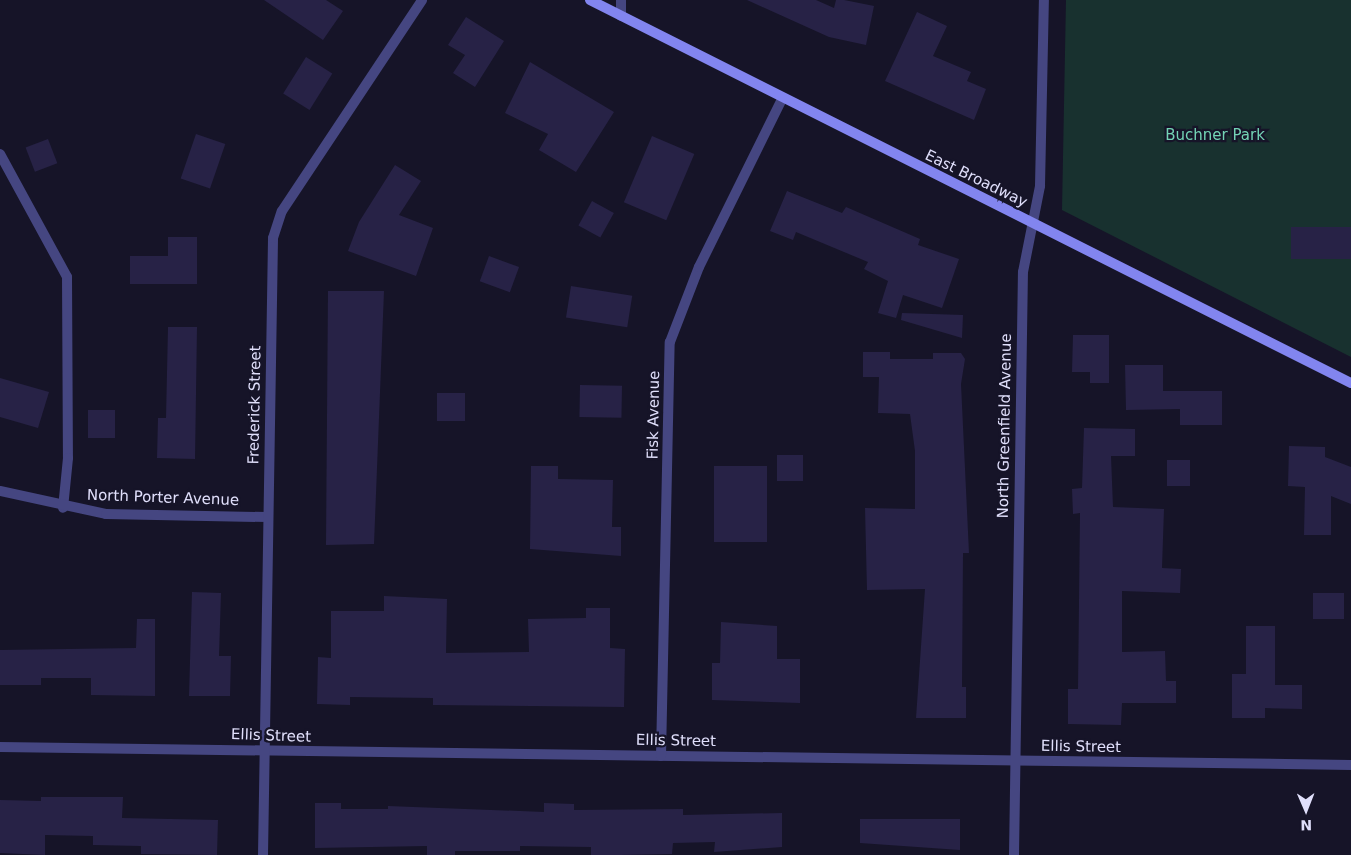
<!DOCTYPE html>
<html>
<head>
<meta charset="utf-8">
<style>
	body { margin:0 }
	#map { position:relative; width:1351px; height:855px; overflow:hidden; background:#161428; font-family:"DejaVu Sans",sans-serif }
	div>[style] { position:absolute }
	.green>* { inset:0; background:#18312f }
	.building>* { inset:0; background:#272246; transform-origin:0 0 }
	.service>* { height:10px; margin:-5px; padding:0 5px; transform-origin:5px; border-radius:5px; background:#454681 }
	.minor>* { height:10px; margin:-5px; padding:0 5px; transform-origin:5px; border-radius:5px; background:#454681 }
	.secondary>* { height:10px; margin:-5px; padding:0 5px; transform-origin:5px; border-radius:5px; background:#8285ef }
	span { translate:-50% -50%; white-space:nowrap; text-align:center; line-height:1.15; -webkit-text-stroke:4.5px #161428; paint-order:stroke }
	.park-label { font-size:15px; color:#73d3b5 }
	.street-label { font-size:15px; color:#e0dffb }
	.north { position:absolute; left:1281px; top:785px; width:50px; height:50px; -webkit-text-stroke:4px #161428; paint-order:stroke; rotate:179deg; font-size:14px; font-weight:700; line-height:20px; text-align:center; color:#e0dffb }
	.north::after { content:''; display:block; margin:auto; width:18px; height:22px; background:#e0dffb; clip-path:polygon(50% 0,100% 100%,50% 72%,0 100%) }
</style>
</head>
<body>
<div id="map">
	<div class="green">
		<i style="clip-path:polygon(1066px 0,1351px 0,1351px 357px,1062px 210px)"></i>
	</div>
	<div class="building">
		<i style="clip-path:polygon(264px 0,326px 0,343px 11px,323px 40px)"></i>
		<i style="clip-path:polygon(747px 0,816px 0,834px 8px,836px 0,844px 0,874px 6px,866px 45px,829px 37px)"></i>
		<i style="clip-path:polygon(917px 12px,947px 26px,933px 56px,971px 72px,967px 81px,986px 89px,974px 120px,885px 81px)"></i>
		<i style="clip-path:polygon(466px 17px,504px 41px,475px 87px,453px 73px,465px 55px,448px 45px)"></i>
		<i style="left:306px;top:57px;width:31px;height:43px;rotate:32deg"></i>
		<i style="clip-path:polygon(530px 62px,614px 112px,576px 172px,539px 150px,548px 134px,505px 113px)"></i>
		<i style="left:196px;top:134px;width:31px;height:47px;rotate:19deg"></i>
		<i style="left:652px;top:136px;width:46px;height:72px;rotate:23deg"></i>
		<i style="left:48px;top:139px;width:26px;height:24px;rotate:69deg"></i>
		<i style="clip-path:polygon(395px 165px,421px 181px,399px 215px,433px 228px,416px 276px,348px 251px,359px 222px)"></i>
		<i style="clip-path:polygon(787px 191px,842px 213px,846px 207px,920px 239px,918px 245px,959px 259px,942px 308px,903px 295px,896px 318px,878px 313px,888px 281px,864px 269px,868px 262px,796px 232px,793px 240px,770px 231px)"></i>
		<i style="left:592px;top:201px;width:25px;height:28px;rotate:29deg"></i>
		<i style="left:1351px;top:227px;width:32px;height:60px;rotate:90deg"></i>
		<i style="clip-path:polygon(168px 237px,197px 237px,197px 284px,130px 284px,130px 256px,168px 256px)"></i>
		<i style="left:489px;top:256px;width:32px;height:27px;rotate:20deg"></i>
		<i style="left:571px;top:286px;width:62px;height:32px;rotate:9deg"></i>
		<i style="clip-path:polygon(328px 291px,384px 291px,374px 544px,326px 545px)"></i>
		<i style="clip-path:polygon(902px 313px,963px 315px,962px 338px,901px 320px)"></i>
		<i style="clip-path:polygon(168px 327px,197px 327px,195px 459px,157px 458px,158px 418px,166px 418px)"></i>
		<i style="clip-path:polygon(1073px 335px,1109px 335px,1109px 383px,1090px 383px,1090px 372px,1072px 372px)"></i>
		<i style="clip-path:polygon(863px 352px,890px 352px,890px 359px,933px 359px,933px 353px,961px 353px,965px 359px,961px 384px,969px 553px,963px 553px,962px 687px,966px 687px,966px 718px,916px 718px,925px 589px,867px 590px,865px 508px,915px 509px,915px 451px,910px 414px,878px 413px,879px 377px,863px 377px)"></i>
		<i style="clip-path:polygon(1125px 365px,1163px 365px,1163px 391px,1222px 391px,1222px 425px,1180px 425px,1180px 409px,1126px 410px)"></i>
		<i style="clip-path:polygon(0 378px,49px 392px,38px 428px,0 417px)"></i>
		<i style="left:580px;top:385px;width:42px;height:32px;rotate:1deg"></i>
		<i style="left:465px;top:393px;width:28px;height:28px;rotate:90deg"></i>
		<i style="left:88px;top:410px;width:27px;height:28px"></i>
		<i style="clip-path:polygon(1084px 428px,1135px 429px,1135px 456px,1111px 456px,1113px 507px,1164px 509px,1162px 568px,1181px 569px,1180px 593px,1122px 591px,1122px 652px,1165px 651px,1166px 681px,1176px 681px,1176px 703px,1122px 703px,1121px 725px,1068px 724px,1068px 689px,1078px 689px,1080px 513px,1073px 514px,1072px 489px,1082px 488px)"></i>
		<i style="clip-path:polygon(1289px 446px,1325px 447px,1325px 457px,1351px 467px,1351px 504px,1331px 496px,1331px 535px,1304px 535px,1305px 487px,1288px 486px)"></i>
		<i style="left:777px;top:455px;width:26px;height:26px"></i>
		<i style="left:1167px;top:460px;width:23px;height:26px"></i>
		<i style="clip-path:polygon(531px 466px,558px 466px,558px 479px,613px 480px,612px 527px,621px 527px,621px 556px,530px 549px)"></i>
		<i style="left:714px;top:466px;width:53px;height:76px"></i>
		<i style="clip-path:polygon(192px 592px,221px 593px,219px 656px,231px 656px,230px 696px,189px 696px)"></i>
		<i style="left:1313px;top:593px;width:31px;height:26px"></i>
		<i style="clip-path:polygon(384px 596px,447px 599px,446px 653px,529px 652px,528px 619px,586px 618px,586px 608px,610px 608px,610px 648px,625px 649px,624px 707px,433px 705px,433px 698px,350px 697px,350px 705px,317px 704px,318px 657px,331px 658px,331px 611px,384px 611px)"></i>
		<i style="clip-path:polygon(137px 619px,155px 619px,155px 696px,91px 695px,91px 678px,41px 678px,41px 685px,0 685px,0 650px,136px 648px)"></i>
		<i style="clip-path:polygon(721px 622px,777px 626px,777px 659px,800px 659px,800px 703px,712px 700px,712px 663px,720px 663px)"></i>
		<i style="clip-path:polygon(1246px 626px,1275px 626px,1275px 685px,1302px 685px,1302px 709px,1265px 708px,1265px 718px,1232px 718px,1232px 674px,1246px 674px)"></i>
		<i style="clip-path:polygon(41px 797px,123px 797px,122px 818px,218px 820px,217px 855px,141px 854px,141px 846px,93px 845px,93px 836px,45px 835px,45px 855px,0 853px,0 800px,41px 801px)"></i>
		<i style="clip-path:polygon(315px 803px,341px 803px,341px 809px,388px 809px,388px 806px,544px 812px,544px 803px,574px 804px,574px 810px,683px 809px,683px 815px,782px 813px,782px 847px,714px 852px,715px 842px,673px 843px,672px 854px,620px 855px,591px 855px,591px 847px,520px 846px,520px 851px,455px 851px,455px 855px,427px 855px,427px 846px,315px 848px)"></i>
		<i style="clip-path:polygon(860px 819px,960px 819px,960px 850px,860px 843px)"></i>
	</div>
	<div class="service">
		<i style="left:0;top:154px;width:140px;rotate:61.4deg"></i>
		<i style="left:67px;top:277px;width:181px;rotate:89.7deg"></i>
		<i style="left:68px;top:458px;width:50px;rotate:95.7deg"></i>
	</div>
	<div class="minor">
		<i style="left:621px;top:0;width:16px;rotate:90deg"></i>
		<i style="left:0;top:491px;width:108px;rotate:12.2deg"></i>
		<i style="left:106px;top:514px;width:162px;rotate:1.1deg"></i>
		<i style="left:0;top:747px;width:1351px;rotate:0.76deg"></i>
		<i style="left:661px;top:756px;width:414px;rotate:-88.8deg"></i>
		<i style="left:670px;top:342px;width:80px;rotate:-68.9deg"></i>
		<i style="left:699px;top:267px;width:187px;rotate:-63.7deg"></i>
		<i style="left:263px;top:855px;width:617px;rotate:-89.07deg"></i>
		<i style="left:273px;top:238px;width:28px;rotate:-72deg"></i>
		<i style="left:282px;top:211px;width:253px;rotate:-56.4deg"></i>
		<i style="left:1014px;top:855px;width:583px;rotate:-89.12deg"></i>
		<i style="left:1023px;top:272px;width:88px;rotate:-78.8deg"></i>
		<i style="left:1040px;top:186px;width:186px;rotate:-88.8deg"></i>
	</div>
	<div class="secondary">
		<i style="left:590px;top:0;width:852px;rotate:26.72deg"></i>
	</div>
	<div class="park-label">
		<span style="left:1215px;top:136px">Buchner Park</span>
	</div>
	<div class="street-label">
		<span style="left:976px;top:179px;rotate:26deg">East Broadway</span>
		<span style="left:255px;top:405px;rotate:-89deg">Frederick Street</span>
		<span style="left:654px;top:415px;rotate:-89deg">Fisk Avenue</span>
		<span style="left:1005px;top:426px;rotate:-89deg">North Greenfield Avenue</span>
		<span style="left:163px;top:498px;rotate:2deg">North Porter Avenue</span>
		<span style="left:271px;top:736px;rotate:2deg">Ellis Street</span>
		<span style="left:676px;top:741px;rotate:1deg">Ellis Street</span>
		<span style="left:1081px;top:747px;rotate:1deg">Ellis Street</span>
	</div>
	<div class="north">N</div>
</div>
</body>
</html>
